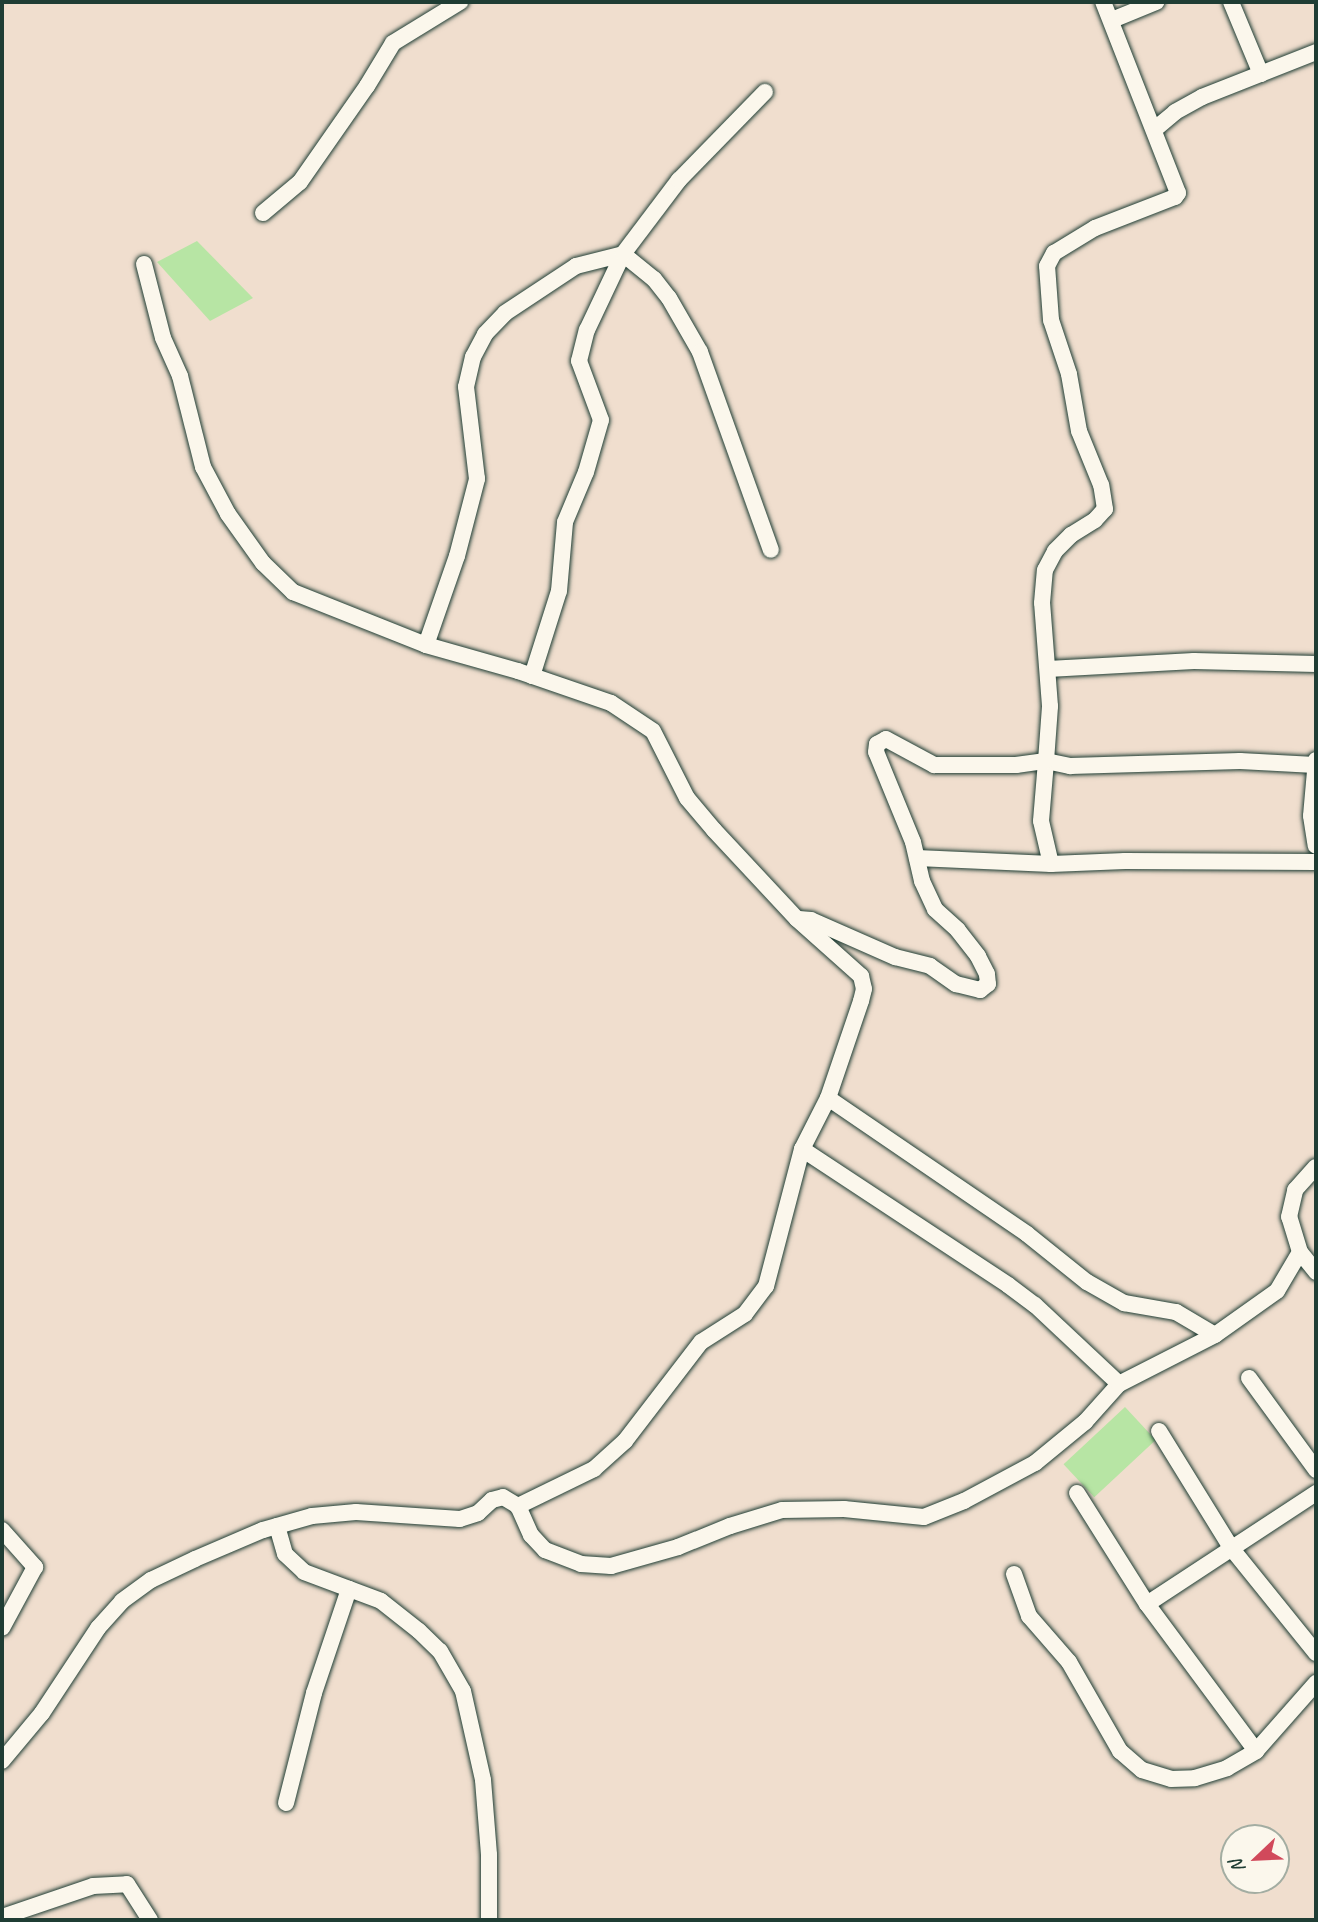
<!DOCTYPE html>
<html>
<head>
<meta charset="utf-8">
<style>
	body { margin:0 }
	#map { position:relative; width:1318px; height:1922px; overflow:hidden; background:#f0dece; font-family:Caveat,sans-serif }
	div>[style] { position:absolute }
	.green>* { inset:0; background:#b7e5a4; transform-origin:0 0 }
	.roads { filter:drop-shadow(0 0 2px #1f3d34) drop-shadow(0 0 2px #1f3d34) }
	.street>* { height:16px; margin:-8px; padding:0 8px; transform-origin:8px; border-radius:8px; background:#fbf7ec }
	span { translate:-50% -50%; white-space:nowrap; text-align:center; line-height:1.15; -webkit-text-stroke:5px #fbf7ec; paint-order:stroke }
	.frame { position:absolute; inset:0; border:4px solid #1f3d34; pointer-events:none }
	.north { position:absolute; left:1220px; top:1824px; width:70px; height:70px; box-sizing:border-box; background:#fbf7ec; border:2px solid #a3ada2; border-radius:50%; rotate:247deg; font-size:19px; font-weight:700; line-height:28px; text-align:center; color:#1f3d34 }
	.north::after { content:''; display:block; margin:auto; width:24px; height:32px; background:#d1495b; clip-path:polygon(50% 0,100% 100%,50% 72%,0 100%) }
</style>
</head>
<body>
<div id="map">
	<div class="green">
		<i style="clip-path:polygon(197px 241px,253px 298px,210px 321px,157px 262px)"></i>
		<i style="left:1125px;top:1407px;width:45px;height:84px;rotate:47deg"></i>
	</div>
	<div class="roads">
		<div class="street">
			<i style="left:1231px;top:2px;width:78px;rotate:67.4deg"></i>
			<i style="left:1112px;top:20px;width:48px;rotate:-22.2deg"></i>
			<i style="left:1155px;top:129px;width:26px;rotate:-40deg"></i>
			<i style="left:1175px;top:112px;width:31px;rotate:-29deg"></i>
			<i style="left:1202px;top:97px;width:123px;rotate:-21.5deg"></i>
			<i style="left:263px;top:213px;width:48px;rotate:-40deg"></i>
			<i style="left:300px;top:182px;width:117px;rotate:-55.1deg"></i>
			<i style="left:367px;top:86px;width:50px;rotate:-58.8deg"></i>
			<i style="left:393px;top:43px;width:79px;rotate:-31.5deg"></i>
			<i style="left:144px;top:264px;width:76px;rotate:75.6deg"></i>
			<i style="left:163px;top:338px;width:42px;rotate:65.9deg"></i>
			<i style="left:180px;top:376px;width:94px;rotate:75.8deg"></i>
			<i style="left:203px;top:467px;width:53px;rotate:62deg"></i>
			<i style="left:228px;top:514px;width:60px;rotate:54.5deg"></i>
			<i style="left:263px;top:563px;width:42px;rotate:44deg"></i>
			<i style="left:293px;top:592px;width:143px;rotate:21.7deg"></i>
			<i style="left:426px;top:645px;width:96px;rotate:15.8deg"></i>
			<i style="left:518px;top:671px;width:98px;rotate:19deg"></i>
			<i style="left:611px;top:703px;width:50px;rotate:33.7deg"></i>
			<i style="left:653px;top:731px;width:75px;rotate:63.1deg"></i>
			<i style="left:687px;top:798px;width:42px;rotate:49.8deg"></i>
			<i style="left:714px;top:830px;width:122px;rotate:47deg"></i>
			<i style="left:797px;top:919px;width:86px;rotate:41.7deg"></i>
			<i style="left:861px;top:976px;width:13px;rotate:77deg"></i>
			<i style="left:864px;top:989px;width:12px;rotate:104deg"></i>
			<i style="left:861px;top:1001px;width:102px;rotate:108.8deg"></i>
			<i style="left:828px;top:1098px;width:57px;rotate:117deg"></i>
			<i style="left:802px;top:1149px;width:142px;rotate:104.7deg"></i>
			<i style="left:766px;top:1286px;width:35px;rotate:127deg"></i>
			<i style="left:745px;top:1314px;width:52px;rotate:147.5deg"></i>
			<i style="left:701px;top:1342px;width:125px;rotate:127.5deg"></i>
			<i style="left:625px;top:1441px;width:42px;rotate:137.9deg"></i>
			<i style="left:594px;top:1469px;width:85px;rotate:154deg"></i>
			<i style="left:426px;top:645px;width:94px;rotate:-70.8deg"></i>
			<i style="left:457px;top:556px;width:80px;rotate:-75.4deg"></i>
			<i style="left:477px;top:479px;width:93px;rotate:-96.8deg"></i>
			<i style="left:466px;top:387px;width:31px;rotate:-77deg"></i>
			<i style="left:473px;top:357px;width:26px;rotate:-62deg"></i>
			<i style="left:485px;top:334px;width:29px;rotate:-46deg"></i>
			<i style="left:505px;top:313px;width:85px;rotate:-33.5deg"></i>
			<i style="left:576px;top:266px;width:49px;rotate:-14.3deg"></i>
			<i style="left:623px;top:254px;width:40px;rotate:39deg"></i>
			<i style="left:654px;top:279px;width:24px;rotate:52deg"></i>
			<i style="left:669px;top:298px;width:62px;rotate:60.1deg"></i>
			<i style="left:700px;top:352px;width:210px;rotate:70.3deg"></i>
			<i style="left:1048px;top:669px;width:146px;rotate:-3.1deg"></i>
			<i style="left:1194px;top:661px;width:122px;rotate:1.4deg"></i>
			<i style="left:532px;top:676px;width:89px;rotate:-72.4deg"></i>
			<i style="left:559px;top:591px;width:69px;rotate:-85deg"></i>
			<i style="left:565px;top:522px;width:54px;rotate:-67.2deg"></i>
			<i style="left:586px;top:472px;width:54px;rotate:-73.9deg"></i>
			<i style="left:601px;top:420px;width:63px;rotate:-110.4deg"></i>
			<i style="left:579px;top:361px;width:32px;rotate:-76deg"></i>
			<i style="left:587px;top:330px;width:84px;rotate:-64.7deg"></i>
			<i style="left:623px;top:254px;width:93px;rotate:-52.9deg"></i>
			<i style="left:679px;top:180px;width:123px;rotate:-45.7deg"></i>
			<i style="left:1316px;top:760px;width:56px;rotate:95.1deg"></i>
			<i style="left:1311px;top:816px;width:30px;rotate:81deg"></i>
			<i style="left:917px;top:858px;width:134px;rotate:2.6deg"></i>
			<i style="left:1051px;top:864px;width:74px;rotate:-2.3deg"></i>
			<i style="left:1125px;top:861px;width:191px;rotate:0.3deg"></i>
			<i style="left:1051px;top:864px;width:44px;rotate:-103.1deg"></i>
			<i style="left:1041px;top:821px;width:60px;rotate:-85.2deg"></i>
			<i style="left:1046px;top:761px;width:25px;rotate:12deg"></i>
			<i style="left:1070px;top:766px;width:170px;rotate:-1.7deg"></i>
			<i style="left:1240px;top:761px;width:75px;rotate:3.1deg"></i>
			<i style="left:799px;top:919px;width:12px;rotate:5deg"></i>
			<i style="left:811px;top:920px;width:92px;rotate:23.8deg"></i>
			<i style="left:895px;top:957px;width:36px;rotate:14deg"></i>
			<i style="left:930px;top:966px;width:32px;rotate:35deg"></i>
			<i style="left:956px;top:984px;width:25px;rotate:14deg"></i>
			<i style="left:980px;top:990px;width:10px;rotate:-37deg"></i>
			<i style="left:988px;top:984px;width:10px;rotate:-96deg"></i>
			<i style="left:987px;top:974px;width:20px;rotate:-117deg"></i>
			<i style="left:978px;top:956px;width:33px;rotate:-128deg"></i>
			<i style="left:958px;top:930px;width:31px;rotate:-138deg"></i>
			<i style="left:935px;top:909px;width:31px;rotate:-115deg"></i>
			<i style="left:922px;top:881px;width:40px;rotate:-103deg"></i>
			<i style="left:913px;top:842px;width:97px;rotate:-112.3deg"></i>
			<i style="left:876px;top:752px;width:8px;rotate:-83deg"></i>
			<i style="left:877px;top:744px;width:10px;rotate:-29deg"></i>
			<i style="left:886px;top:739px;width:55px;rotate:28.4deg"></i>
			<i style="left:934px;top:765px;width:82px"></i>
			<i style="left:1016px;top:765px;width:30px;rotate:-8deg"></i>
			<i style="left:1046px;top:761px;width:55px;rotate:-85.8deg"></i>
			<i style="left:1050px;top:706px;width:103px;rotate:-94.4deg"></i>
			<i style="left:1042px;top:603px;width:33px;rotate:-85deg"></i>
			<i style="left:1045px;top:570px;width:21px;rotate:-62deg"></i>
			<i style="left:1055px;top:551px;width:23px;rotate:-45deg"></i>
			<i style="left:1071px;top:535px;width:28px;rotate:-32deg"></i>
			<i style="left:1095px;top:520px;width:15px;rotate:-48deg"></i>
			<i style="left:1105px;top:509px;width:24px;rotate:-99deg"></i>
			<i style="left:1101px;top:485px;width:58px;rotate:-112.2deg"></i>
			<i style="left:1079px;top:431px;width:58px;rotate:-100deg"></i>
			<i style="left:1069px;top:374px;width:57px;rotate:-108.4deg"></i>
			<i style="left:1051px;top:320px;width:54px;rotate:-94.2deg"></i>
			<i style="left:1047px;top:266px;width:15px;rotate:-62deg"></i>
			<i style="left:1054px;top:253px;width:48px;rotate:-31.4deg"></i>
			<i style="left:1095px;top:228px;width:86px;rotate:-21.2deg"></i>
			<i style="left:1175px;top:197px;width:5px;rotate:-53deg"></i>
			<i style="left:1178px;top:193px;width:205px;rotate:-111.4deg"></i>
			<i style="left:828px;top:1098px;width:241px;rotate:34.3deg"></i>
			<i style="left:1027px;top:1234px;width:77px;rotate:38.7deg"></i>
			<i style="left:1087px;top:1282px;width:43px;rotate:29.6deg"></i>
			<i style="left:1124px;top:1303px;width:53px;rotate:9.8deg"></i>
			<i style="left:1176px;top:1312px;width:45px;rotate:30.5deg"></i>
			<i style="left:802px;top:1149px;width:247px;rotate:33.4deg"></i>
			<i style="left:1008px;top:1285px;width:34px;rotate:37deg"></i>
			<i style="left:1035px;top:1305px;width:115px;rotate:43.2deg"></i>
			<i style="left:1300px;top:1252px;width:26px;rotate:51deg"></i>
			<i style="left:1249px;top:1378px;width:114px;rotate:53.9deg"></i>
			<i style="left:1159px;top:1431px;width:139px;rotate:58.3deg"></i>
			<i style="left:1232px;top:1549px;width:134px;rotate:51.1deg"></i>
			<i style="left:1077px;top:1493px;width:131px;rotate:57.8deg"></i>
			<i style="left:1147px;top:1604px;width:183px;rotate:53.4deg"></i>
			<i style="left:277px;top:1526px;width:29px;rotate:74deg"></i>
			<i style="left:285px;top:1554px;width:26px;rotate:43deg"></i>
			<i style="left:304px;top:1572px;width:82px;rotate:20.6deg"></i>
			<i style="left:381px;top:1601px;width:48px;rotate:38.3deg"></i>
			<i style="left:419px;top:1631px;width:29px;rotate:44deg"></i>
			<i style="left:440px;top:1651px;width:46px;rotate:60.1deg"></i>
			<i style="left:463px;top:1691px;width:91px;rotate:77.3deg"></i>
			<i style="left:483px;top:1780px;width:75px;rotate:85.4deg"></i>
			<i style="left:489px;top:1855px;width:65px;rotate:90deg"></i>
			<i style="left:2px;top:1530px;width:50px;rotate:48.3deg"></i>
			<i style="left:35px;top:1567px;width:69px;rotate:118.4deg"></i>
			<i style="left:1014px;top:1574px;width:45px;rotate:70.3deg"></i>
			<i style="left:1029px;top:1616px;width:61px;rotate:49deg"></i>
			<i style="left:1069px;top:1662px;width:103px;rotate:60.2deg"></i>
			<i style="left:1120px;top:1751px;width:29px;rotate:41deg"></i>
			<i style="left:1142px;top:1770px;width:30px;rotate:17deg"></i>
			<i style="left:1171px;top:1779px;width:24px;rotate:-2deg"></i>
			<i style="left:1195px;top:1778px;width:34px;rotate:-17deg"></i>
			<i style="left:1227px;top:1768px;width:34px;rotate:-30deg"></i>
			<i style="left:1256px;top:1751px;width:91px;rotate:-48.6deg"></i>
			<i style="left:1147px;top:1604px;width:202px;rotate:-33.3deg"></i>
			<i style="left:2px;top:1761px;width:62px;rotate:-50.2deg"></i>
			<i style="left:42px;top:1713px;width:102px;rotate:-56.6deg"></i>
			<i style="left:98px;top:1628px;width:36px;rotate:-48deg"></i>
			<i style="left:122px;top:1601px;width:36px;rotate:-36deg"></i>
			<i style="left:151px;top:1580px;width:49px;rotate:-25.5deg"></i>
			<i style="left:195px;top:1559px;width:74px;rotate:-23.1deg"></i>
			<i style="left:263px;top:1530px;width:51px;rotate:-15.9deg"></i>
			<i style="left:312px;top:1516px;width:44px;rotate:-5.2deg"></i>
			<i style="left:356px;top:1512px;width:104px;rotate:3.9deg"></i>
			<i style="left:460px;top:1519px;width:19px;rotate:-18deg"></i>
			<i style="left:478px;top:1513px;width:19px;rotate:-43deg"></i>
			<i style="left:492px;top:1500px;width:11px;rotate:-15deg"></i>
			<i style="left:503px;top:1497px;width:17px;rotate:31deg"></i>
			<i style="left:518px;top:1506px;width:32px;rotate:66deg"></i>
			<i style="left:531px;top:1535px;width:21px;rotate:47deg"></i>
			<i style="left:545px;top:1550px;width:39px;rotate:21deg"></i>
			<i style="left:581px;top:1564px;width:30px;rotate:4deg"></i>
			<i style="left:611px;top:1566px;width:70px;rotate:-15.8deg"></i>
			<i style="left:678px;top:1547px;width:56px;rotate:-22deg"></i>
			<i style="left:730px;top:1526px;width:54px;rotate:-17.1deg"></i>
			<i style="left:782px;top:1510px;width:62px;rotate:-0.9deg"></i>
			<i style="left:844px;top:1509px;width:80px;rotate:5.7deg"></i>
			<i style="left:924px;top:1517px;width:43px;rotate:-21.8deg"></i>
			<i style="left:964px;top:1501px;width:81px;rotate:-28.2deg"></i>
			<i style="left:1035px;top:1463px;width:65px;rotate:-39.4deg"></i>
			<i style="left:1085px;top:1422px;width:51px;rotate:-48.2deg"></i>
			<i style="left:1119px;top:1384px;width:108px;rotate:-27deg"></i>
			<i style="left:1215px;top:1335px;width:76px;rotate:-35.4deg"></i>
			<i style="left:1277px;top:1291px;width:45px;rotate:-59.5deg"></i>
			<i style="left:1300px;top:1252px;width:37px;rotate:-107deg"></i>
			<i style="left:1289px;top:1217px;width:28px;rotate:-77deg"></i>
			<i style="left:1295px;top:1190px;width:31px;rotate:-48deg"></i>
			<i style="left:286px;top:1803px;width:114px;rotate:-75.7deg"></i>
			<i style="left:314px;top:1693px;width:110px;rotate:-71.4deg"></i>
			<i style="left:2px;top:1917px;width:96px;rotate:-18.8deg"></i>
			<i style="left:93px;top:1886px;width:34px;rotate:-3deg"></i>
			<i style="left:127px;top:1884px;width:43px;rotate:57.4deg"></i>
		</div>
	</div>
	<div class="frame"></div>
	<div class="north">N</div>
</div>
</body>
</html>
